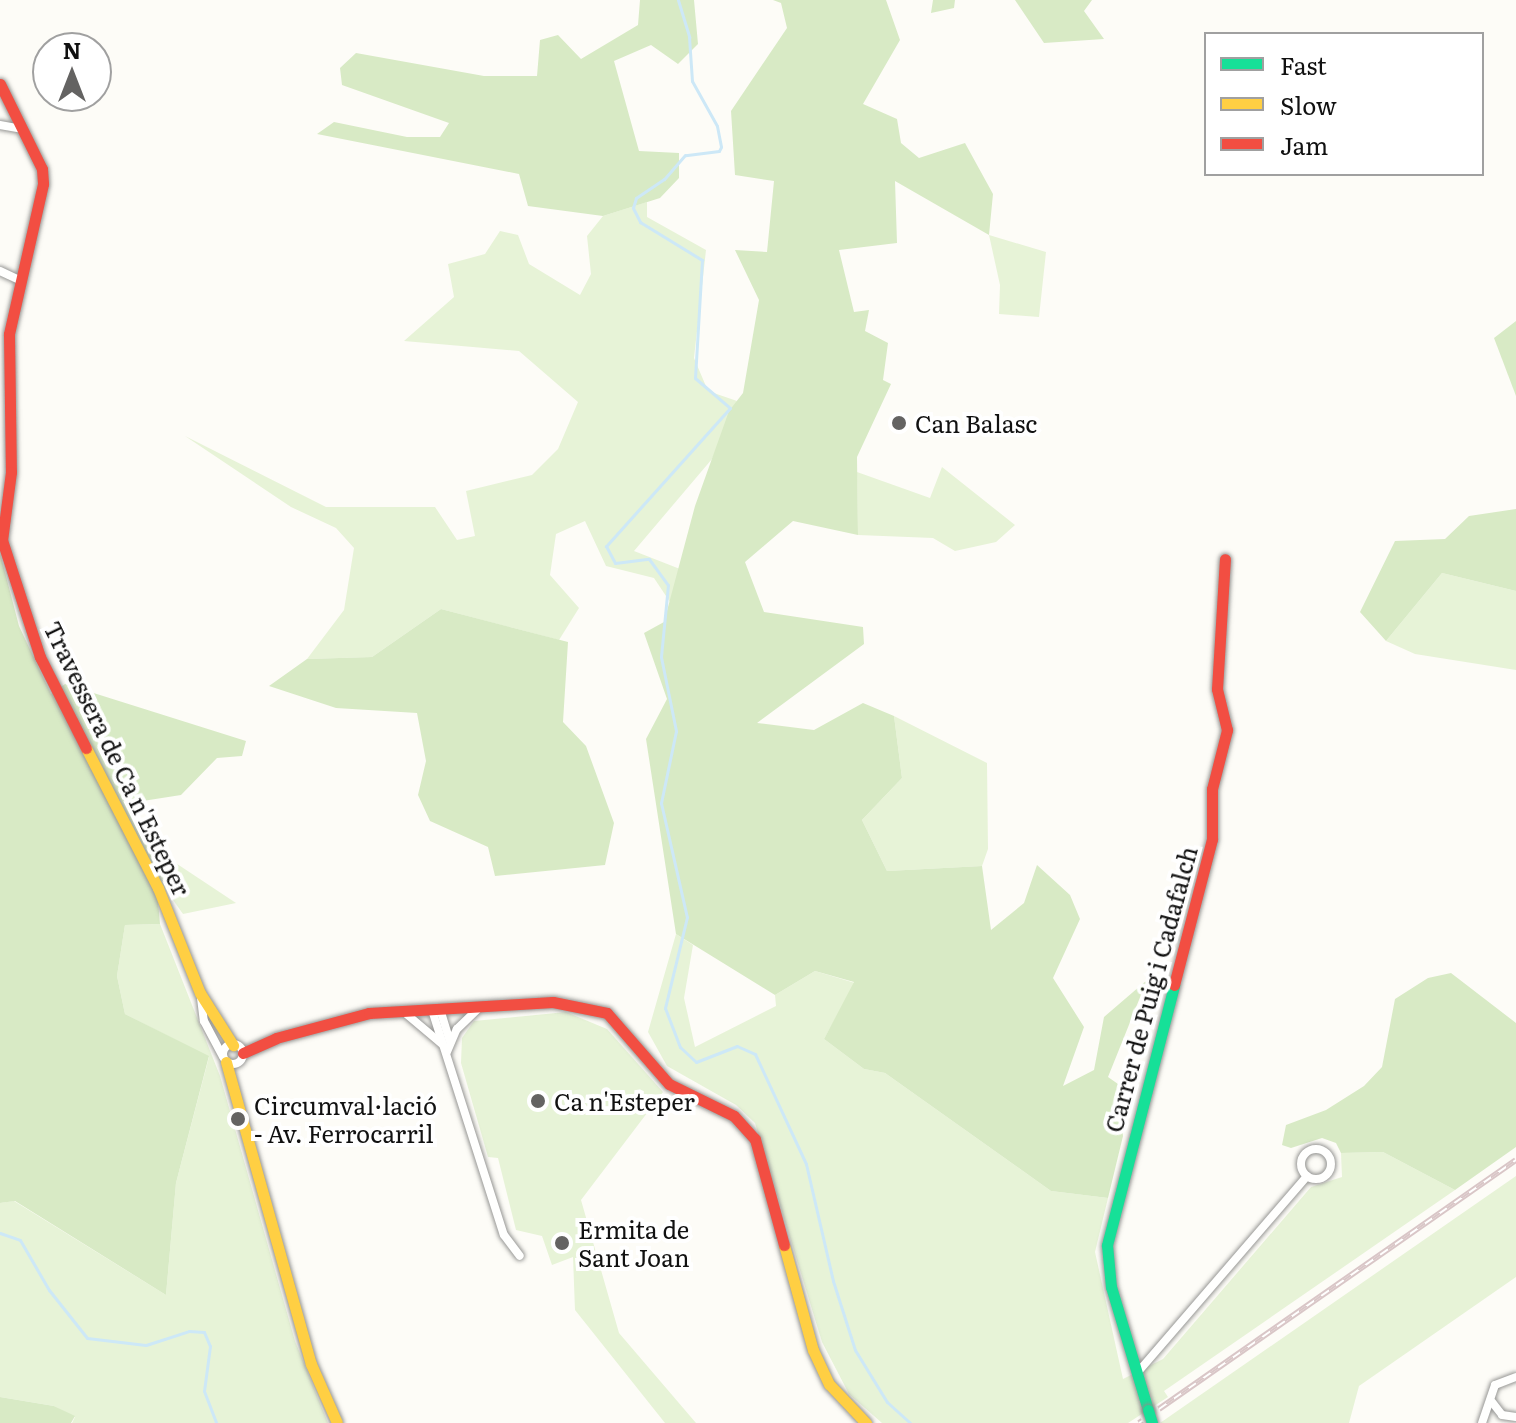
<!DOCTYPE html>
<html>
<head>
<meta charset="utf-8">
<style>
	body { margin:0 }
	#map { position:relative; width:1516px; height:1423px; overflow:hidden; background:#fdfcf7; font-family:Literata,serif }
	div>[style] { position:absolute }
	.green>* { inset:0; background:#e7f3d7 }
	.forest>* { inset:0; background:#d8eac5 }
	.stream>* { height:3px; margin:-1.5px; padding:0 1.5px; transform-origin:1.5px; border-radius:1.5px; background:#cde8f7 }
	.roads { filter:drop-shadow(0 0 2px #979795) drop-shadow(0 0 2px #979795) }
	.street>* { height:8px; margin:-4px; padding:0 4px; transform-origin:4px; border-radius:4px; background:#fffffe }
	.street>.ring { margin:-4px; padding:0; box-sizing:content-box; background:none; border:8px solid #fffffe; border-radius:50% }
	.fast>* { height:11px; margin:-5.5px; padding:0 5.5px; transform-origin:5.5px; border-radius:5.5px; background:#16e098 }
	.slow>* { height:11px; margin:-5.5px; padding:0 5.5px; transform-origin:5.5px; border-radius:5.5px; background:#ffcf43 }
	.jam>* { height:11px; margin:-5.5px; padding:0 5.5px; transform-origin:5.5px; border-radius:5.5px; background:#f24e42 }
	.rail>* { height:6px; margin-top:-3px; transform-origin:0; background:repeating-linear-gradient(90deg,#fff 0 9px,#d9c6c7 0 18px); box-sizing:border-box; border-block:2px solid #d9c6c7 }
	.bridges { filter:drop-shadow(0 0 2px #8e8d8b) drop-shadow(0 0 2px #8e8d8b) }
	.fast-bridge>* { height:11px; margin:-5.5px; padding:0 5.5px; transform-origin:5.5px; border-radius:5.5px; background:#16e098 }
	.dots>* { width:22px; height:22px; translate:-50% -50%; box-sizing:border-box; border:4px solid #fff; border-radius:50% }
	span { translate:-50% -50%; white-space:nowrap; text-align:center; line-height:1.15; -webkit-text-stroke:8px #fff; paint-order:stroke }
	.poi-label { font-size:24px; color:#111 }
	.left { translate:0 -50%; text-align:left }
	.street-label { font-size:24px; color:#111 }
	.legend { position:absolute; left:1204px; top:32px; width:280px; height:144px; box-sizing:border-box; background:#fff; border:2px solid #a0a0a0; margin:0; padding:10px 14px; list-style:none; font-size:24px; color:#111 }
	.legend li { display:flex; align-items:center; gap:16px; height:40px }
	.legend b { width:40px; border:2px solid #a0a0a0 }
	.north { position:absolute; left:32px; top:32px; width:80px; height:80px; box-sizing:border-box; background:#fff; border:2px solid #a0a0a0; border-radius:50%; rotate:0deg; font-size:22px; font-weight:700; line-height:32px; text-align:center; color:#111 }
	.north::after { content:''; display:block; margin:auto; width:28px; height:36px; background:#646362; clip-path:polygon(50% 0,100% 100%,50% 72%,0 100%) }
</style>
</head>
<body>
<div id="map">
	<div class="green">
		<i style="clip-path:polygon(647px 202px,647px 217px,706px 250px,694px 358px,708px 391px,737px 401px,712px 459px,634px 551px,680px 569px,670px 602px,654px 578px,606px 566px,585px 521px,556px 534px,550px 575px,579px 608px,559px 640px,441px 609px,372px 657px,307px 659px,344px 610px,354px 548px,336px 528px,291px 507px,185px 436px,326px 507px,435px 507px,457px 540px,475px 536px,466px 491px,532px 475px,558px 449px,578px 402px,519px 351px,404px 341px,454px 297px,448px 264px,485px 254px,500px 231px,518px 235px,529px 264px,580px 295px,591px 274px,587px 236px,603px 216px)"></i>
		<i style="clip-path:polygon(989px 235px,1046px 252px,1039px 317px,999px 314px,1000px 285px)"></i>
		<i style="clip-path:polygon(942px 467px,1015px 525px,996px 542px,955px 551px,933px 538px,858px 535px,857px 472px,930px 498px)"></i>
		<i style="clip-path:polygon(1442px 573px,1516px 591px,1516px 670px,1415px 654px,1386px 641px)"></i>
		<i style="clip-path:polygon(894px 716px,987px 763px,988px 849px,982px 866px,887px 871px,862px 820px,902px 778px)"></i>
		<i style="clip-path:polygon(153px 848px,236px 903px,183px 914px,156px 876px)"></i>
		<i style="clip-path:polygon(160px 924px,220px 1076px,295px 1341px,328px 1423px,72px 1423px,75px 1417px,54px 1406px,0 1397px,0 1203px,14px 1201px,166px 1295px,176px 1183px,209px 1057px,125px 1014px,117px 976px,125px 925px)"></i>
		<i style="clip-path:polygon(676px 934px,693px 945px,684px 998px,695px 1047px,776px 1006px,775px 995px,815px 971px,855px 983px,824px 1039px,864px 1069px,885px 1073px,1051px 1191px,1108px 1198px,1095px 1252px,1123px 1379px,1163px 1359px,1311px 1187px,1342px 1177px,1341px 1153px,1383px 1152px,1455px 1190px,1164px 1391px,1168px 1397px,1128px 1423px,882px 1423px,849px 1394px,822px 1342px,755px 1123px,736px 1105px,667px 1066px,648px 1032px)"></i>
		<i style="clip-path:polygon(566px 1012px,607px 1029px,663px 1092px,581px 1200px,619px 1333px,696px 1423px,665px 1423px,575px 1310px,573px 1257px,552px 1265px,542px 1236px,516px 1230px,498px 1158px,488px 1157px,461px 1063px,462px 1038px,474px 1021px)"></i>
		<i style="clip-path:polygon(1516px 1176px,1516px 1277px,1359px 1386px,1349px 1423px,1160px 1423px)"></i>
	</div>
	<div class="forest">
		<i style="clip-path:polygon(640px 0,694px 0,698px 44px,678px 64px,651px 45px,614px 61px,639px 151px,679px 153px,679px 178px,660px 198px,603px 216px,528px 206px,519px 174px,317px 134px,334px 122px,407px 137px,440px 137px,449px 123px,342px 85px,340px 68px,356px 53px,484px 76px,537px 76px,540px 40px,558px 35px,581px 59px,638px 25px)"></i>
		<i style="clip-path:polygon(773px 0,886px 0,900px 40px,863px 104px,897px 119px,901px 143px,919px 158px,965px 143px,993px 194px,989px 235px,895px 181px,897px 243px,839px 250px,854px 312px,869px 310px,865px 331px,888px 343px,883px 380px,891px 384px,857px 457px,858px 535px,793px 521px,745px 562px,764px 612px,863px 627px,864px 644px,757px 723px,814px 730px,863px 703px,894px 716px,902px 778px,862px 820px,887px 871px,982px 866px,991px 930px,1024px 903px,1037px 865px,1070px 895px,1080px 919px,1053px 978px,1084px 1027px,1063px 1086px,1094px 1070px,1104px 1017px,1147px 980px,1108px 1077px,1118px 1084px,1123px 1136px,1108px 1198px,1051px 1191px,885px 1073px,864px 1069px,824px 1039px,854px 982px,815px 971px,775px 995px,676px 934px,646px 739px,667px 699px,644px 633px,664px 622px,695px 506px,729px 411px,743px 393px,759px 300px,735px 250px,767px 252px,774px 181px,735px 175px,731px 111px,787px 28px,781px 3px)"></i>
		<i style="clip-path:polygon(933px 0,955px 0,954px 8px,931px 13px)"></i>
		<i style="clip-path:polygon(1015px 0,1092px 0,1084px 11px,1104px 39px,1044px 43px)"></i>
		<i style="clip-path:polygon(1516px 321px,1516px 396px,1494px 338px)"></i>
		<i style="clip-path:polygon(1516px 509px,1516px 591px,1442px 573px,1386px 641px,1360px 612px,1395px 541px,1445px 539px,1469px 516px)"></i>
		<i style="clip-path:polygon(0 553px,19px 626px,51px 694px,65px 684px,246px 741px,242px 756px,217px 758px,181px 795px,130px 803px,153px 848px,160px 924px,125px 925px,117px 976px,125px 1014px,209px 1056px,176px 1183px,166px 1295px,15px 1201px,0 1203px)"></i>
		<i style="clip-path:polygon(441px 609px,568px 642px,563px 722px,586px 746px,614px 823px,605px 865px,495px 876px,488px 847px,430px 821px,418px 795px,426px 761px,417px 713px,336px 708px,269px 686px,307px 659px,372px 657px)"></i>
		<i style="clip-path:polygon(1451px 973px,1516px 1023px,1516px 1147px,1455px 1190px,1383px 1152px,1341px 1153px,1336px 1143px,1322px 1138px,1291px 1148px,1282px 1145px,1286px 1125px,1326px 1110px,1364px 1086px,1382px 1067px,1395px 999px,1428px 978px)"></i>
		<i style="clip-path:polygon(0 1397px,54px 1406px,75px 1416px,71px 1423px,0 1423px)"></i>
	</div>
	<div class="stream">
		<i style="left:678px;top:0;width:39px;rotate:73deg"></i>
		<i style="left:689px;top:37px;width:44px;rotate:86.1deg"></i>
		<i style="left:692px;top:81px;width:51px;rotate:60.9deg"></i>
		<i style="left:717px;top:126px;width:21px;rotate:79deg"></i>
		<i style="left:721px;top:147px;width:4px;rotate:117deg"></i>
		<i style="left:719px;top:151px;width:34px;rotate:173deg"></i>
		<i style="left:685px;top:155px;width:32px;rotate:131deg"></i>
		<i style="left:664px;top:179px;width:34px;rotate:146deg"></i>
		<i style="left:636px;top:198px;width:10px;rotate:107deg"></i>
		<i style="left:633px;top:208px;width:16px;rotate:63deg"></i>
		<i style="left:640px;top:222px;width:73px;rotate:31.5deg"></i>
		<i style="left:702px;top:260px;width:118px;rotate:93.4deg"></i>
		<i style="left:695px;top:378px;width:46px;rotate:40.6deg"></i>
		<i style="left:730px;top:408px;width:186px;rotate:131.9deg"></i>
		<i style="left:606px;top:546px;width:19px;rotate:62deg"></i>
		<i style="left:615px;top:563px;width:34px;rotate:-7deg"></i>
		<i style="left:649px;top:559px;width:32px;rotate:54deg"></i>
		<i style="left:668px;top:585px;width:72px;rotate:95.6deg"></i>
		<i style="left:661px;top:657px;width:76px;rotate:78.5deg"></i>
		<i style="left:676px;top:731px;width:74px;rotate:101.8deg"></i>
		<i style="left:661px;top:803px;width:117px;rotate:77.2deg"></i>
		<i style="left:687px;top:917px;width:94px;rotate:103.6deg"></i>
		<i style="left:665px;top:1008px;width:42px;rotate:69deg"></i>
		<i style="left:680px;top:1047px;width:22px;rotate:43deg"></i>
		<i style="left:696px;top:1062px;width:44px;rotate:-21.3deg"></i>
		<i style="left:737px;top:1046px;width:20px;rotate:24deg"></i>
		<i style="left:755px;top:1054px;width:121px;rotate:65.1deg"></i>
		<i style="left:806px;top:1164px;width:120px;rotate:77deg"></i>
		<i style="left:833px;top:1281px;width:72px;rotate:72.3deg"></i>
		<i style="left:855px;top:1350px;width:61px;rotate:58.4deg"></i>
		<i style="left:887px;top:1402px;width:31px;rotate:42deg"></i>
		<i style="left:0;top:1233px;width:21px;rotate:19deg"></i>
		<i style="left:20px;top:1240px;width:58px;rotate:59.9deg"></i>
		<i style="left:49px;top:1290px;width:61px;rotate:51.6deg"></i>
		<i style="left:87px;top:1338px;width:59px;rotate:6.8deg"></i>
		<i style="left:146px;top:1345px;width:45px;rotate:-18deg"></i>
		<i style="left:189px;top:1331px;width:15px;rotate:4deg"></i>
		<i style="left:204px;top:1332px;width:15px;rotate:67deg"></i>
		<i style="left:210px;top:1346px;width:45px;rotate:97.6deg"></i>
		<i style="left:204px;top:1391px;width:34px;rotate:69deg"></i>
	</div>
	<div class="roads">
		<div class="street">
			<i style="left:0;top:125px;width:22px;rotate:10deg"></i>
			<i style="left:0;top:271px;width:21px;rotate:25deg"></i>
			<i style="left:201px;top:998px;width:23px;rotate:83deg"></i>
			<i style="left:204px;top:1021px;width:40px;rotate:62deg"></i>
			<i style="left:440px;top:1009px;width:34px;rotate:73deg"></i>
			<i style="left:432px;top:1010px;width:236px;rotate:72.3deg"></i>
			<i style="left:504px;top:1235px;width:26px;rotate:53deg"></i>
			<i style="left:404px;top:1012px;width:50px;rotate:40.1deg"></i>
			<i class="ring" style="left:223px;top:1044px;width:12px;height:12px"></i>
			<i style="left:447px;top:1052px;width:25px;rotate:-67deg"></i>
			<i style="left:457px;top:1029px;width:32px;rotate:-44deg"></i>
			<i class="ring" style="left:1301px;top:1149px;width:22px;height:22px"></i>
			<i style="left:1138px;top:1372px;width:259px;rotate:-49.2deg"></i>
			<i style="left:1492px;top:1402px;width:16px;rotate:52deg"></i>
			<i style="left:1502px;top:1415px;width:14px;rotate:8deg"></i>
			<i style="left:1482px;top:1423px;width:40px;rotate:-71.1deg"></i>
			<i style="left:1495px;top:1385px;width:22px;rotate:-21deg"></i>
		</div>
		<div class="fast">
			<i style="left:1148px;top:1410px;width:128px;rotate:-106.7deg"></i>
			<i style="left:1111px;top:1287px;width:42px;rotate:-95.4deg"></i>
			<i style="left:1107px;top:1245px;width:268px;rotate:-75.5deg"></i>
		</div>
		<div class="slow">
			<i style="left:86px;top:748px;width:157px;rotate:62.8deg"></i>
			<i style="left:158px;top:888px;width:113px;rotate:68.2deg"></i>
			<i style="left:200px;top:993px;width:62px;rotate:57.6deg"></i>
			<i style="left:226px;top:1062px;width:314px;rotate:74.3deg"></i>
			<i style="left:311px;top:1364px;width:64px;rotate:66.2deg"></i>
			<i style="left:784px;top:1245px;width:109px;rotate:74.6deg"></i>
			<i style="left:813px;top:1350px;width:38px;rotate:65deg"></i>
			<i style="left:829px;top:1384px;width:54px;rotate:46.5deg"></i>
		</div>
		<div class="jam">
			<i style="left:0;top:84px;width:95px;rotate:63.7deg"></i>
			<i style="left:42px;top:169px;width:15px;rotate:86deg"></i>
			<i style="left:43px;top:184px;width:154px;rotate:102.8deg"></i>
			<i style="left:9px;top:334px;width:138px;rotate:89.2deg"></i>
			<i style="left:11px;top:472px;width:69px;rotate:97.5deg"></i>
			<i style="left:2px;top:540px;width:123px;rotate:72deg"></i>
			<i style="left:40px;top:657px;width:102px;rotate:63.2deg"></i>
			<i style="left:1174px;top:985px;width:151px;rotate:-75.4deg"></i>
			<i style="left:1212px;top:839px;width:50px;rotate:-90deg"></i>
			<i style="left:1212px;top:789px;width:61px;rotate:-75.7deg"></i>
			<i style="left:1227px;top:730px;width:42px;rotate:-103.7deg"></i>
			<i style="left:1217px;top:689px;width:130px;rotate:-86.5deg"></i>
			<i style="left:243px;top:1053px;width:36px;rotate:-24deg"></i>
			<i style="left:276px;top:1038px;width:96px;rotate:-15deg"></i>
			<i style="left:369px;top:1013px;width:184px;rotate:-3.4deg"></i>
			<i style="left:553px;top:1002px;width:55px;rotate:11.5deg"></i>
			<i style="left:607px;top:1013px;width:94px;rotate:48.9deg"></i>
			<i style="left:669px;top:1084px;width:72px;rotate:26.2deg"></i>
			<i style="left:734px;top:1116px;width:31px;rotate:48deg"></i>
			<i style="left:755px;top:1139px;width:110px;rotate:74.7deg"></i>
		</div>
	</div>
	<div class="rail">
		<i style="left:1159px;top:1409px;width:435px;rotate:-34.9deg"></i>
		<i style="left:1139px;top:1423px;width:4px;rotate:-34deg"></i>
	</div>
	<div class="bridges">
		<div class="fast-bridge">
			<i style="left:1148px;top:1410px;width:14px;rotate:73deg"></i>
		</div>
	</div>
	<div class="dots">
		<i style="left:899px;top:423px;background:#646362"></i>
		<i style="left:538px;top:1101px;background:#646362"></i>
		<i style="left:238px;top:1119px;background:#646362"></i>
		<i style="left:562px;top:1243px;background:#646362"></i>
	</div>
	<div class="poi-label">
		<span class="left" style="left:915px;top:423px">Can Balasc</span>
		<span class="left" style="left:554px;top:1101px">Ca n'Esteper</span>
		<span class="left" style="left:254px;top:1119px">Circumval·lació<br>- Av. Ferrocarril</span>
		<span class="left" style="left:578px;top:1243px">Ermita de<br>Sant Joan</span>
	</div>
	<div class="street-label">
		<span style="left:118px;top:758px;rotate:64deg">Travessera de Ca n'Esteper</span>
		<span style="left:1150px;top:989px;rotate:-75deg">Carrer de Puig i Cadafalch</span>
	</div>
	<ul class="legend">
	<li><b style="height:10px;background:#16e098"></b>Fast</li>
	<li><b style="height:10px;background:#ffcf43"></b>Slow</li>
	<li><b style="height:10px;background:#f24e42"></b>Jam</li>
	</ul>
	<div class="north">N</div>
</div>
</body>
</html>
